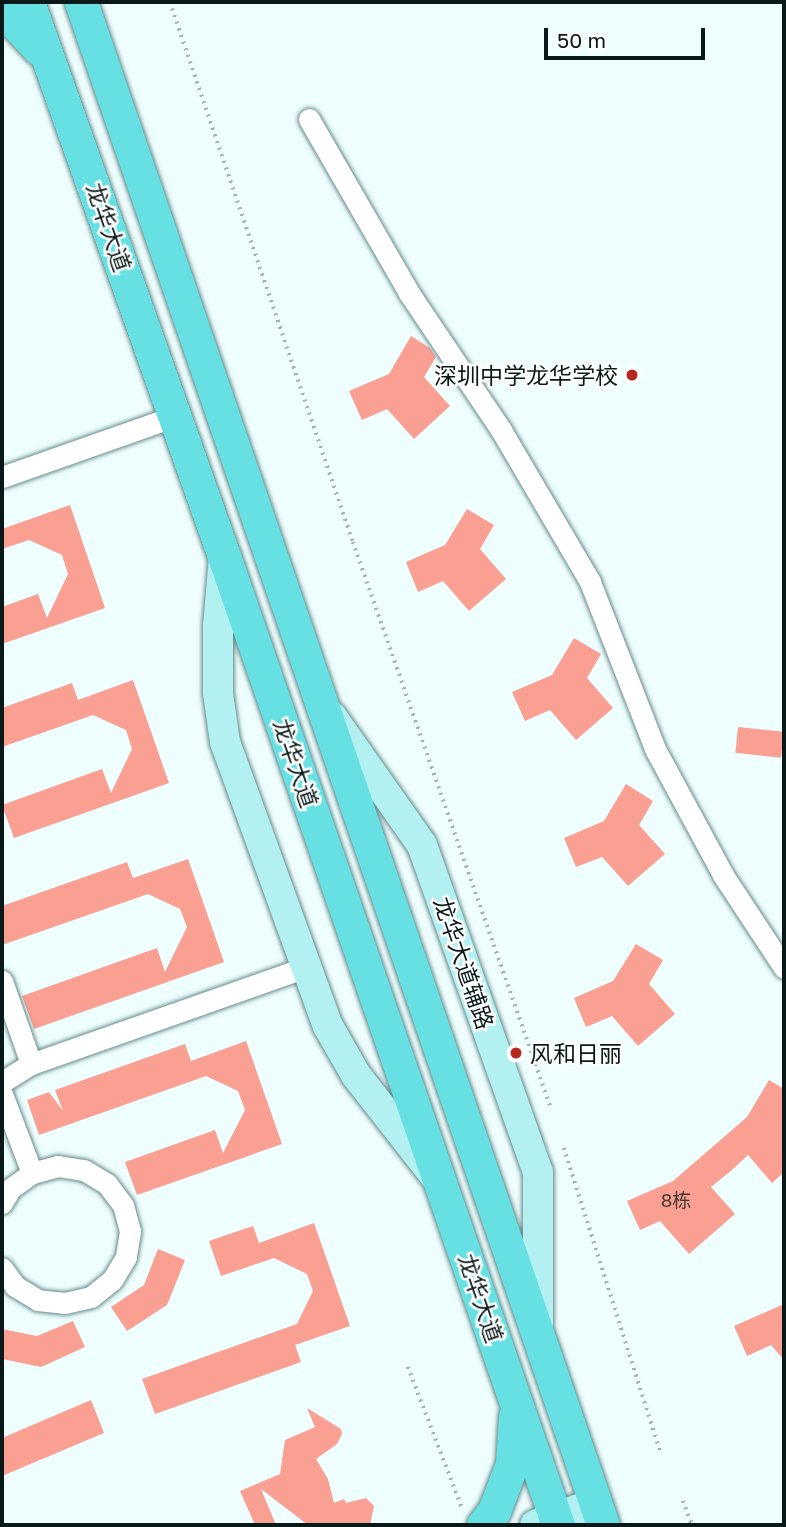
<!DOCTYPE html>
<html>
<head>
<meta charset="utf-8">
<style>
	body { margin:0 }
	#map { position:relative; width:786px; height:1527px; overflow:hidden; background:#effefe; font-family:"Golos Text","Noto Sans SC",sans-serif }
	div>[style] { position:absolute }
	.building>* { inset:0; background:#faa092; transform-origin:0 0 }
	.path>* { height:3.5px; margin-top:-1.75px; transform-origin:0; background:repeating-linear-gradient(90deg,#a2b1b1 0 2px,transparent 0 7px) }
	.roads { filter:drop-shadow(0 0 2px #668a8a) drop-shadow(0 0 2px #668a8a) }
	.street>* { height:21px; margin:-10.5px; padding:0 10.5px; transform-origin:10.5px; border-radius:10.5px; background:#fff }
	.secondary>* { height:30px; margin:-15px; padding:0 15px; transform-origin:15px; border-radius:15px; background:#b2f0f1 }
	.primary>* { height:33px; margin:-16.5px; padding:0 16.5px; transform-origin:16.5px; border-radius:16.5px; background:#66e0e2 }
	.dots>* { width:19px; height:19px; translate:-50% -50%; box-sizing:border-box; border:4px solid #fff; border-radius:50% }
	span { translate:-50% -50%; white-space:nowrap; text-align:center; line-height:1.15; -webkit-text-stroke:5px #fff; paint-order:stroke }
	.number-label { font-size:19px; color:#453a36 }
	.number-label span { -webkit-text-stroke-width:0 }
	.street-label { font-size:23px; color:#091818 }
	.poi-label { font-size:23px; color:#091818 }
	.right { translate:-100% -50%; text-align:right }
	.left { translate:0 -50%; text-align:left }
	.frame { position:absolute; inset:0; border:4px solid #091818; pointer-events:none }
	.scale { position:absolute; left:544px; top:28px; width:161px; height:32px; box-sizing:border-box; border:4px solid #091818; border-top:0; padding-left:9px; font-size:21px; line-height:24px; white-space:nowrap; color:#091818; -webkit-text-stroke:5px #fff; paint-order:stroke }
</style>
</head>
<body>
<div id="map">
	<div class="building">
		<i style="clip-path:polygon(411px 336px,430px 348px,436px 357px,424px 377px,450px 406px,414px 439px,387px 409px,362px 420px,349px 391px,389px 374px)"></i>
		<i style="clip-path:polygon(70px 505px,105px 608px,2px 644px,2px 607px,38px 594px,47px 618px,68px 574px,62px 555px,29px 540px,2px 549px,2px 529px)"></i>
		<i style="clip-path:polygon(467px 509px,494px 525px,480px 549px,506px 579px,469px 611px,443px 581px,418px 592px,406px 562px,445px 545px)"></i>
		<i style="clip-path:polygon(574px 638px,601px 654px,587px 678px,613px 708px,576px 740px,550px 710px,525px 721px,512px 692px,552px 675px)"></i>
		<i style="clip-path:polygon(133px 680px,169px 783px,14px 838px,2px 805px,102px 769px,111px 793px,132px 749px,126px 730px,93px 715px,2px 747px,2px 708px,72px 683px,78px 700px)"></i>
		<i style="left:738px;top:727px;width:46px;height:26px;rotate:6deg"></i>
		<i style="clip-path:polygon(626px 784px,653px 801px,639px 825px,665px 854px,628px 886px,602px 857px,576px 867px,564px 838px,604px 821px)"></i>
		<i style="clip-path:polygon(188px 859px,224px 962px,34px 1029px,22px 996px,157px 948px,165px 972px,187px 927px,180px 909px,148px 894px,2px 945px,2px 906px,127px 862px,133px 878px)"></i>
		<i style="clip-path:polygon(636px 944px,663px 960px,649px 984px,675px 1014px,638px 1046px,612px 1016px,586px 1027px,574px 998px,613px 981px)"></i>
		<i style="clip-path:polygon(246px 1041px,282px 1144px,137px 1195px,125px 1162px,215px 1130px,223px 1153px,245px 1110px,238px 1091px,206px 1076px,39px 1135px,27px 1100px,49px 1092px,63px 1111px,55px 1090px,185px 1044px,191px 1061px)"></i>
		<i style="clip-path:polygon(769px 1080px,784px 1089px,784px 1172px,772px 1183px,748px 1155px,733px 1169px,711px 1187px,735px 1214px,689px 1254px,660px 1221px,640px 1230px,627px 1201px,673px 1181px,747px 1117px)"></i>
		<i style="clip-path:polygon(314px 1223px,350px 1326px,295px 1345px,301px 1362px,155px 1414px,142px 1379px,297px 1324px,313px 1291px,307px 1274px,274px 1258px,221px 1276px,209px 1241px,253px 1226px,259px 1243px)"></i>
		<i style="clip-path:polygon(158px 1249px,185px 1260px,167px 1305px,127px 1331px,111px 1307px,144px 1285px)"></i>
		<i style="clip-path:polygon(784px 1304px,784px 1360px,771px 1345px,747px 1356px,734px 1326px)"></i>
		<i style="clip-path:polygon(73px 1321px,85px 1347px,41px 1367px,2px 1359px,2px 1329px,37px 1336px)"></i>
		<i style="clip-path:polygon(91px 1400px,104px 1433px,2px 1476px,2px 1438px)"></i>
		<i style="clip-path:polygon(307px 1408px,341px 1429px,342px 1434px,337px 1444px,316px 1459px,328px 1479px,334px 1503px,344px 1499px,346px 1503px,366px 1498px,374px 1506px,370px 1525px,308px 1525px,261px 1489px,276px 1525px,255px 1525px,240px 1491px,280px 1474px,285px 1440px,315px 1427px)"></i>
	</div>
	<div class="path">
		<i style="left:170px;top:2px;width:570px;rotate:71.28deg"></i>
		<i style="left:353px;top:542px;width:600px;rotate:70.72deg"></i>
		<i style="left:564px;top:1148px;width:320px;rotate:72.4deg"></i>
		<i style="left:408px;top:1367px;width:151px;rotate:69deg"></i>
		<i style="left:683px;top:1501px;width:26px;rotate:69deg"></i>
	</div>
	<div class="roads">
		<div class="street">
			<i style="left:309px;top:119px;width:201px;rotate:60.1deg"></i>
			<i style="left:409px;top:293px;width:165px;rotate:56.1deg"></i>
			<i style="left:501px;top:430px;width:176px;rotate:59.6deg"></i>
			<i style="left:590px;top:582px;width:179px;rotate:68.7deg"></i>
			<i style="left:655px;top:749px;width:143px;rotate:61.6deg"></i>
			<i style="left:723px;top:875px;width:111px;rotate:56.7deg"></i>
			<i style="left:2px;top:477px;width:183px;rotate:-19.4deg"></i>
			<i style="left:2px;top:981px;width:88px;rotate:70.7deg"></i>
			<i style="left:2px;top:1082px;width:34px;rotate:-32deg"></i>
			<i style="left:31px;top:1064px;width:293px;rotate:-19.4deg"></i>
			<i style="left:2px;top:1094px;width:85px;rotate:69.2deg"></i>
			<i style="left:2px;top:1203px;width:16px;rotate:-60deg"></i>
			<i style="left:10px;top:1189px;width:27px;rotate:-36deg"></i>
			<i style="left:32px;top:1173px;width:27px;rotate:-15deg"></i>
			<i style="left:58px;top:1166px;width:26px;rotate:9deg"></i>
			<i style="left:84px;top:1170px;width:27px;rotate:31deg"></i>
			<i style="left:107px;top:1184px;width:26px;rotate:53deg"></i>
			<i style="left:123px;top:1205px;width:27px;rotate:75deg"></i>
			<i style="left:130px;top:1231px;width:26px;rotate:99deg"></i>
			<i style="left:126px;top:1257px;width:27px;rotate:121deg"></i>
			<i style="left:112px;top:1280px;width:27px;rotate:141deg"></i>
			<i style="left:91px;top:1297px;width:27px;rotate:167deg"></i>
			<i style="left:65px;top:1303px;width:27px;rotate:-174deg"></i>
			<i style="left:38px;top:1300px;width:27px;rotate:-149deg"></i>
			<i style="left:15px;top:1286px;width:22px;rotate:-126deg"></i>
		</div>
		<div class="secondary">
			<i style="left:224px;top:557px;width:69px;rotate:95deg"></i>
			<i style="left:218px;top:626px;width:67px;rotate:90deg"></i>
			<i style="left:218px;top:693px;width:49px;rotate:81.9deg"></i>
			<i style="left:225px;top:742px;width:302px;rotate:70.1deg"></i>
			<i style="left:328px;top:1026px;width:56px;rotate:60.3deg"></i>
			<i style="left:356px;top:1075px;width:127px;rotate:52deg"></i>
			<i style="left:332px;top:717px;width:156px;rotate:54.9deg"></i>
			<i style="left:422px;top:845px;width:347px;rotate:70.5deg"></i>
			<i style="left:538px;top:1172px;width:151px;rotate:90deg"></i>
			<i style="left:535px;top:1525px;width:64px;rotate:-20.1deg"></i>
		</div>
		<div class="primary">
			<i style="left:28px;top:2px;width:588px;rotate:70.52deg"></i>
			<i style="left:224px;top:556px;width:1025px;rotate:70.98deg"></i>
			<i style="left:81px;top:2px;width:1610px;rotate:71.08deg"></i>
			<i style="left:2px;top:9px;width:54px;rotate:47.2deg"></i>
			<i style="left:483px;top:1525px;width:18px;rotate:-52deg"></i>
			<i style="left:494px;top:1511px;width:50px;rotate:-69deg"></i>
			<i style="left:512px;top:1464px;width:48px;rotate:-86.4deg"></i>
		</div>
	</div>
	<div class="dots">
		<i style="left:632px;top:375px;background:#b6281e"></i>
		<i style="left:516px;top:1053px;background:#b6281e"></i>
	</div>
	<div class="number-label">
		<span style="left:676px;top:1200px">8栋</span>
	</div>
	<div class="street-label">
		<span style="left:109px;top:227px;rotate:71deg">龙华大道</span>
		<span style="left:296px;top:763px;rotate:71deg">龙华大道</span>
		<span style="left:464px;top:963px;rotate:71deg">龙华大道辅路</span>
		<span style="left:481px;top:1298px;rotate:71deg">龙华大道</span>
	</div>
	<div class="poi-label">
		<span class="right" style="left:618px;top:375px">深圳中学龙华学校</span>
		<span class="left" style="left:530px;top:1053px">风和日丽</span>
	</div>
	<div class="frame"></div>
	<div class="scale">50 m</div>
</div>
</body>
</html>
